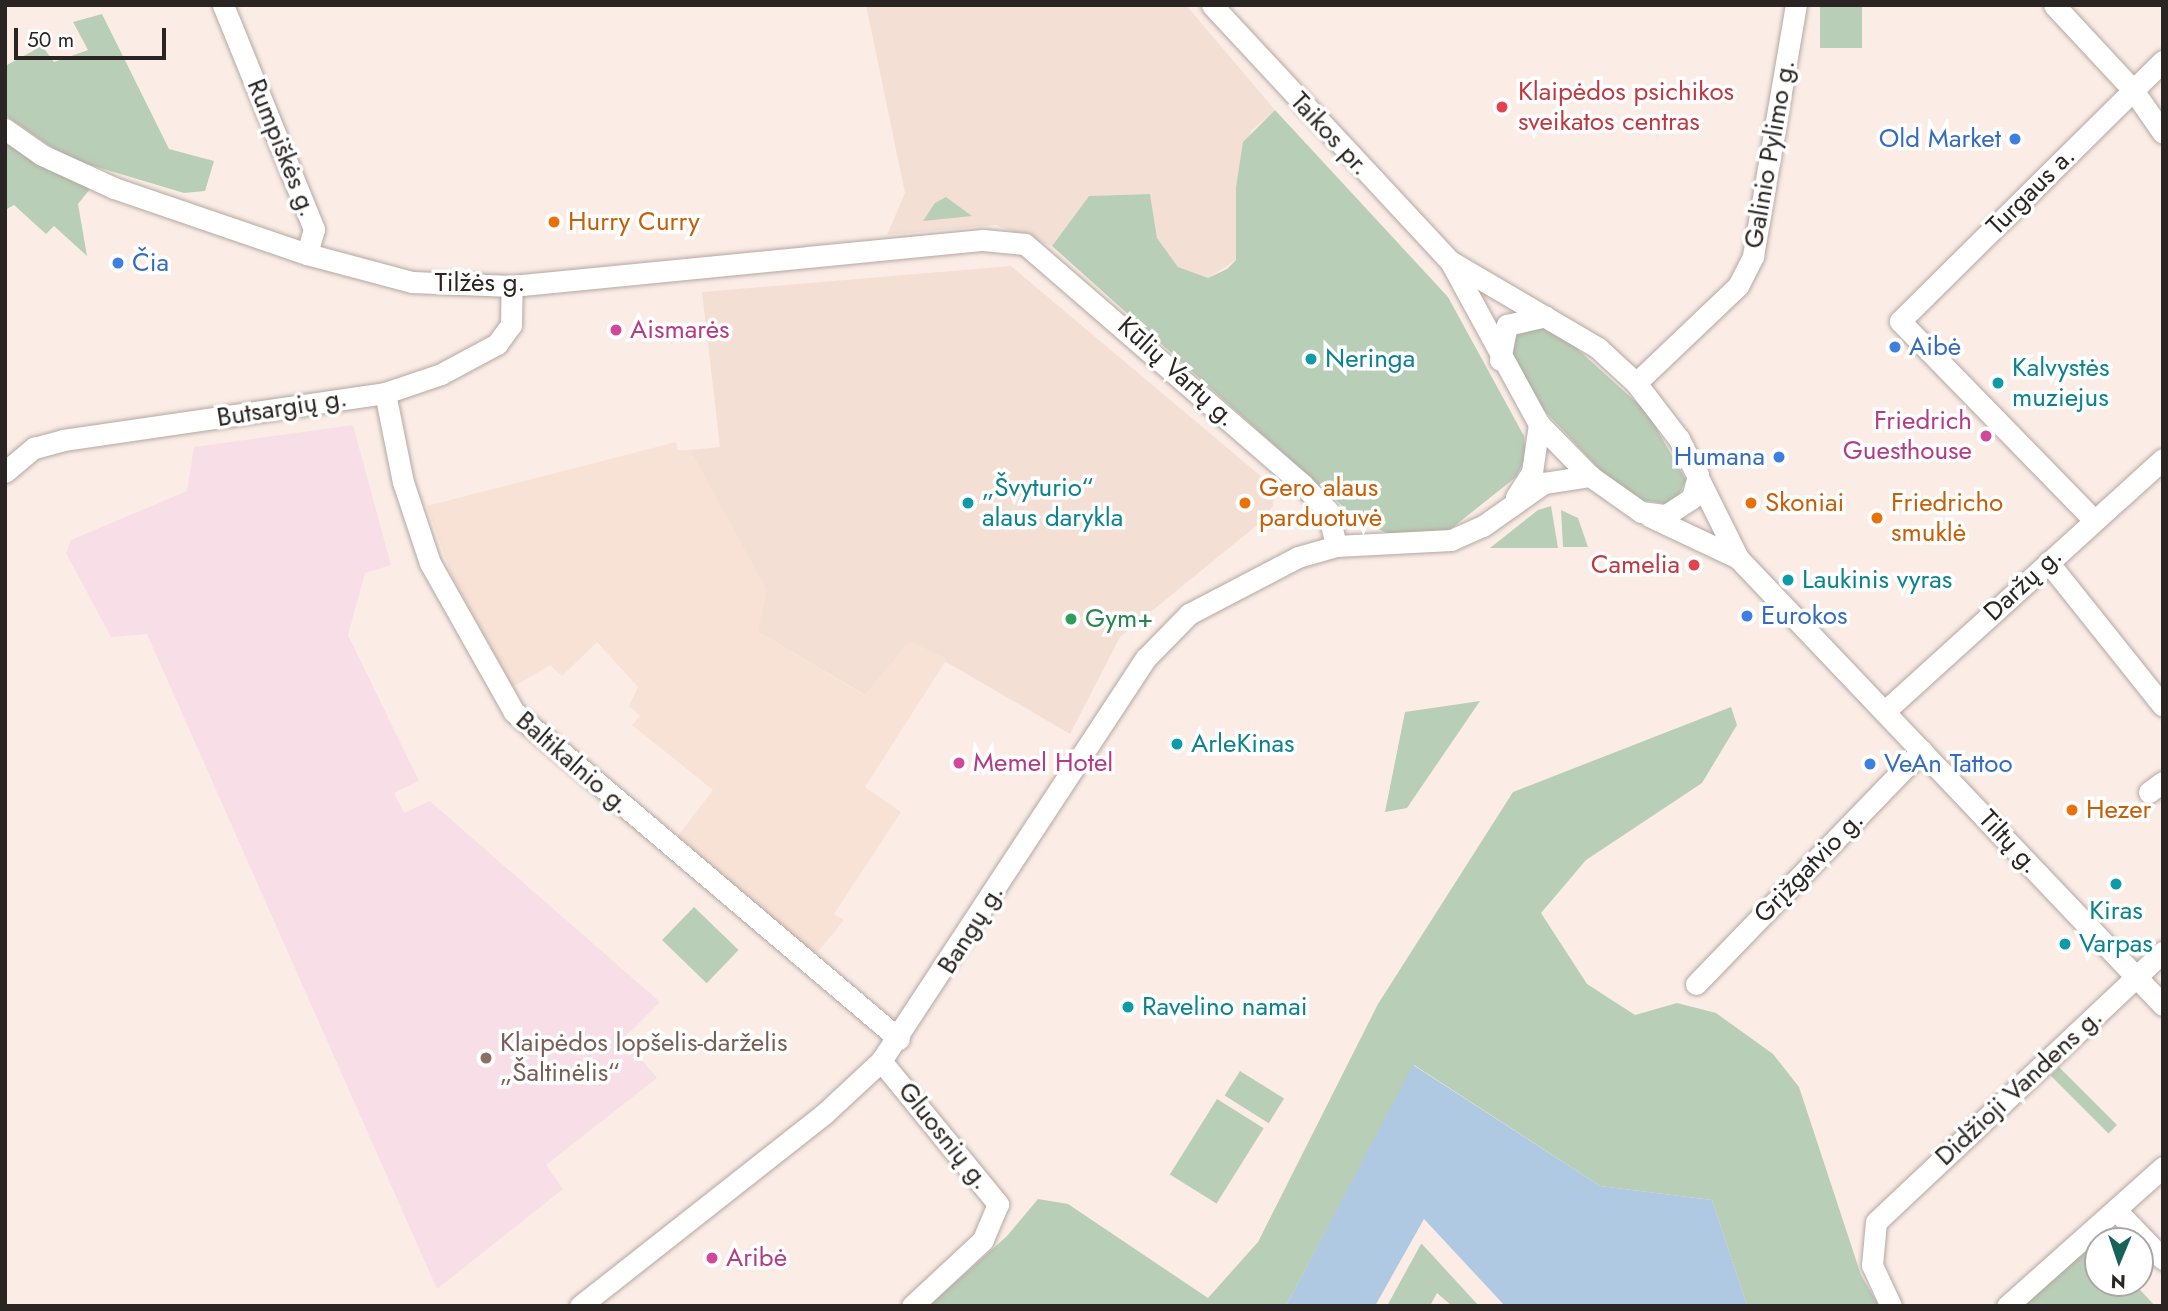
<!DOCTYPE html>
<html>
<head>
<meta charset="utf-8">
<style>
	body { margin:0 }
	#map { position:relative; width:2168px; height:1311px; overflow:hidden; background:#fbede6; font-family:Jost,sans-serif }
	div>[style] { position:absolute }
	.built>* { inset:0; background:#f4dfd4 }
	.education>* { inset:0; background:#f8dee7 }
	.medical>* { inset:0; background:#f8e1d5 }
	.green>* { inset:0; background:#b9ceb7; transform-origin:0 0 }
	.water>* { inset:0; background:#aec9e1 }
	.roads { filter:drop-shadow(0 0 2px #b4a7a1) drop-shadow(0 0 2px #b4a7a1) }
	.minor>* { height:21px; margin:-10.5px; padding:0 10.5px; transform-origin:10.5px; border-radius:10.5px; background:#fff }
	.dots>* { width:19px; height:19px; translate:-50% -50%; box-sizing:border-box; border:4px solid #fff; border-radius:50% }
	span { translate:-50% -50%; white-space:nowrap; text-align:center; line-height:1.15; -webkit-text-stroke:7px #fff; paint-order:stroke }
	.health-label { font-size:26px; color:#be3a42 }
	.left { translate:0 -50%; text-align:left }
	.right { translate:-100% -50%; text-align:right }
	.street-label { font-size:26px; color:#2a2522 }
	.shop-label { font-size:26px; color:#366cbe }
	.food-label { font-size:26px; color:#c56008 }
	.hotel-label { font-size:26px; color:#b23c85 }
	.culture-label { font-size:26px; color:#0d838f }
	.leisure-label { font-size:26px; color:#27864d }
	.education-label { font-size:26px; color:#785e54 }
	.frame { position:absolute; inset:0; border:7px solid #2a2522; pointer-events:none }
	.north { position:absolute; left:2084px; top:1227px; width:70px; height:70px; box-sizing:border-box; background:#fff; border:2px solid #aaa8a7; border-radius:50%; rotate:182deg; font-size:19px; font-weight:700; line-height:28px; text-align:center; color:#2a2522 }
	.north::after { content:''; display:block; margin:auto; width:24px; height:32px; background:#17635a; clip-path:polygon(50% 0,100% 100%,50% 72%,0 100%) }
	.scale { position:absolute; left:14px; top:28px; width:152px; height:32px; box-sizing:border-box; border:4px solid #2a2522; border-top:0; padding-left:9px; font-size:21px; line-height:24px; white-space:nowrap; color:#2a2522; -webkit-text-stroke:5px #fff; paint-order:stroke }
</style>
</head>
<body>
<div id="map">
	<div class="built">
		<i style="clip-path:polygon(866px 5px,1186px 5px,1275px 110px,1251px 131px,1236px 187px,1236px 260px,1208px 278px,1178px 267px,1157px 238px,1150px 194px,1089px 196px,1052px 246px,996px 225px,887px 235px,905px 193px)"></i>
		<i style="clip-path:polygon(1011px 266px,1275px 488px,1273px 506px,1256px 526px,1120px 637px,1070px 734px,910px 641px,865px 695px,758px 632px,766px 590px,690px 450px,720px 447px,702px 292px)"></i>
	</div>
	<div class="education">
		<i style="clip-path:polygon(353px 425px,391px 565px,365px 573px,348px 635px,419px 781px,394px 793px,404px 813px,430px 801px,660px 1002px,624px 1038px,657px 1078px,546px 1165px,563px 1189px,437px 1289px,147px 634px,111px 637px,66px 553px,71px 540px,187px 491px,194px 447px)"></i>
	</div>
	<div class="medical">
		<i style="clip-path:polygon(676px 442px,677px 450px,690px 450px,767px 590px,758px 632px,864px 695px,910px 641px,947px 659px,865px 787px,901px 812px,834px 914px,844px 920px,816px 954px,674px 841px,713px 790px,632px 725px,640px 716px,629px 706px,638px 687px,597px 642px,562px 676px,550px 665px,513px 687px,452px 576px,427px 506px)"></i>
	</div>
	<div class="green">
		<i style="left:1820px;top:5px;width:42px;height:43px"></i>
		<i style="clip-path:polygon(102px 14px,169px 149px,214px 161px,205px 191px,184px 193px,67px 158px,5px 115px,5px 66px,42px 46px,54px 62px,88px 50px,73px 22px)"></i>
		<i style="clip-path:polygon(1275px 110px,1448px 297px,1524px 436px,1526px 457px,1516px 477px,1447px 532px,1391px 535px,1357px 519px,1052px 246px,1089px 196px,1150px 194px,1157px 238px,1178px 267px,1208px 278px,1227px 269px,1236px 260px,1236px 187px,1243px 142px)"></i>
		<i style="clip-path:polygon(5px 143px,90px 189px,78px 204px,87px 256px,54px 226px,46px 234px,14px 205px,5px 210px)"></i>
		<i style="clip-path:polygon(946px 197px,972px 216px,923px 221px,935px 203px)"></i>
		<i style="clip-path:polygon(1540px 326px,1573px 345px,1647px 412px,1686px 480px,1674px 505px,1642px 500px,1603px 473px,1543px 409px,1511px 353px,1518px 332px)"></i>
		<i style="clip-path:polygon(1551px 506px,1558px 548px,1490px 548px,1538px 510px)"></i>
		<i style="clip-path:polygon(1561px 510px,1578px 518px,1588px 547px,1563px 547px)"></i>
		<i style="clip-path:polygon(1480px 701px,1407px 808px,1385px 812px,1405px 712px)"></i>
		<i style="clip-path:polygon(1731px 707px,1737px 725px,1702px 783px,1586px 860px,1541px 913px,1587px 984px,1635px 1015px,1677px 1003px,1716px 1013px,1773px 1054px,1799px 1087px,1861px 1275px,1879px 1306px,1747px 1306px,1712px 1200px,1600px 1186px,1414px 1065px,1286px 1306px,929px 1306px,1007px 1236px,1038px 1199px,1068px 1204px,1208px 1298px,1258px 1242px,1378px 1004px,1513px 792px)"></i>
		<i style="left:694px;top:907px;width:62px;height:46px;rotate:44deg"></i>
		<i style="left:2059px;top:1067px;width:82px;height:12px;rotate:45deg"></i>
		<i style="left:1240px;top:1071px;width:52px;height:29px;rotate:32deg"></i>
		<i style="left:1217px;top:1099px;width:55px;height:89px;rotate:32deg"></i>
		<i style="clip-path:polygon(2096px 1240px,2098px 1283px,2134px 1283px,2155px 1306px,2024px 1306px)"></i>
		<i style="clip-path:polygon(1421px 1244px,1422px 1244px,1479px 1306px,1452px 1306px,1437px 1293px,1430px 1306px,1387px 1306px)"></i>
	</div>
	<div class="water">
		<i style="clip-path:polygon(1413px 1065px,1600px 1186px,1712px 1200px,1747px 1306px,1505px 1306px,1424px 1219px,1375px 1306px,1286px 1306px)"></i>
	</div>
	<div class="roads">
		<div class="minor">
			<i style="left:223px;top:5px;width:242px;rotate:67.9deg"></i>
			<i style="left:314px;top:229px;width:26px;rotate:106deg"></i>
			<i style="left:1212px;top:5px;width:350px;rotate:47.1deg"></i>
			<i style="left:1450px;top:261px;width:186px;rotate:61.4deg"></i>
			<i style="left:1539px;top:424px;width:73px;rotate:45.6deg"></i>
			<i style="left:1590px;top:476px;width:62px;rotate:35.2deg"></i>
			<i style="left:1641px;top:512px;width:25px;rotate:7deg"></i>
			<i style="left:1666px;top:515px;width:31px;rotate:-33deg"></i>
			<i style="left:1692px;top:498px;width:24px;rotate:-75deg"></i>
			<i style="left:2054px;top:5px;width:116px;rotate:47.1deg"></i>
			<i style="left:2133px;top:90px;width:52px;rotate:55.1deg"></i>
			<i style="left:5px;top:129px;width:45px;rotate:35.1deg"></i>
			<i style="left:42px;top:155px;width:79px;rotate:24.6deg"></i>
			<i style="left:114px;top:188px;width:204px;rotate:18.9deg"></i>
			<i style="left:307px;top:254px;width:109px;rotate:14.9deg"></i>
			<i style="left:412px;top:282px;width:100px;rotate:2.3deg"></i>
			<i style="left:512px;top:286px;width:473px;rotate:-5.6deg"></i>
			<i style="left:983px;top:240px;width:42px;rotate:5.4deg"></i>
			<i style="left:1025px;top:244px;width:367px;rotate:40.9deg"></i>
			<i style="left:1302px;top:484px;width:37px;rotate:46deg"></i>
			<i style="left:1328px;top:511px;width:36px;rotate:77deg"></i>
			<i style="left:1450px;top:261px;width:172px;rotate:30.4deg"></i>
			<i style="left:1598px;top:348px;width:52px;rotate:42.6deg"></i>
			<i style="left:1636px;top:383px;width:71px;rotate:52.5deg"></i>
			<i style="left:1679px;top:439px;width:133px;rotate:63.6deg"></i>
			<i style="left:1738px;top:558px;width:617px;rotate:46.45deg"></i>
			<i style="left:1500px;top:360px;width:36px;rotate:-79deg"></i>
			<i style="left:1507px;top:325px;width:39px;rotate:-13deg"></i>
			<i style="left:1636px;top:383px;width:141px;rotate:-43.6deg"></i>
			<i style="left:1738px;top:286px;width:34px;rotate:-63deg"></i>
			<i style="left:1753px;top:256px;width:255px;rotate:-80.3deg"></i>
			<i style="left:385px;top:393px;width:91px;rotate:78.6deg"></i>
			<i style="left:403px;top:482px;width:85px;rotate:71.6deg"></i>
			<i style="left:430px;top:563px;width:171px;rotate:60.6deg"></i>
			<i style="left:514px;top:712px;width:505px;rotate:40.34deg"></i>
			<i style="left:5px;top:472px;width:38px;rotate:-40deg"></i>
			<i style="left:34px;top:448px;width:30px;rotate:-15deg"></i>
			<i style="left:63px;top:440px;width:325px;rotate:-8.3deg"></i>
			<i style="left:385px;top:393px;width:59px;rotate:-18.7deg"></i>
			<i style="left:441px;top:374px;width:64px;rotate:-28.2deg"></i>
			<i style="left:497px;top:344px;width:24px;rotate:-54deg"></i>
			<i style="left:511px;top:325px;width:39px;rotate:-89deg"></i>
			<i style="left:1516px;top:497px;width:30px;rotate:-57deg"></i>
			<i style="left:1532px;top:472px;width:49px;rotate:-81.7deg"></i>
			<i style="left:1649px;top:516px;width:98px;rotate:25.3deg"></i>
			<i style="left:2092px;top:518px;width:275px;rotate:-134.3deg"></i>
			<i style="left:1900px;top:321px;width:370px;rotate:-44.7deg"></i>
			<i style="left:2048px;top:562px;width:184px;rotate:51.4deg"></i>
			<i style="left:1885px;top:711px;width:375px;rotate:-42.2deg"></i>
			<i style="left:2149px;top:792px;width:17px;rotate:-36deg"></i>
			<i style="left:1696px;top:984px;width:325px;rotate:-46deg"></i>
			<i style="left:881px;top:1061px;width:185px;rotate:50.7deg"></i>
			<i style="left:998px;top:1204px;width:39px;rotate:113deg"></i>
			<i style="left:983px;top:1240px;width:97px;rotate:137.1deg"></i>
			<i style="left:2116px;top:1210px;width:68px;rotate:46.2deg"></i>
			<i style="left:580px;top:1306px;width:310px;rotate:-38.2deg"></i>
			<i style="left:824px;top:1114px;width:78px;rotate:-42.9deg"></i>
			<i style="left:881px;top:1061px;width:482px;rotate:-56.7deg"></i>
			<i style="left:1146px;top:658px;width:62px;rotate:-45.7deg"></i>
			<i style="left:1189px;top:614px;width:123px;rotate:-27.6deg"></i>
			<i style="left:1298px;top:557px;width:40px;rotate:-16deg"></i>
			<i style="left:1336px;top:546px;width:115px;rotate:-3deg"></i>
			<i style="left:1451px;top:540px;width:35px;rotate:-24deg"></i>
			<i style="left:1483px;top:526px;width:75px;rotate:-35.2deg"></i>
			<i style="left:1544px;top:483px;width:47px;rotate:-8.7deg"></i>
			<i style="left:1891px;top:1306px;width:45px;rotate:-114.9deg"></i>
			<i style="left:1872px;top:1265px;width:43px;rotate:-84.7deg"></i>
			<i style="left:1876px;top:1222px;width:394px;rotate:-43.3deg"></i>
			<i style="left:2007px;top:1306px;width:209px;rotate:-41.7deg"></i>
		</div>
	</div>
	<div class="dots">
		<i style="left:1502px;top:107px;background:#e0444e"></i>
		<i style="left:2015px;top:139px;background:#3f7fe0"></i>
		<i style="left:554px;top:222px;background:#e8710a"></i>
		<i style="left:118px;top:263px;background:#3f7fe0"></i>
		<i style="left:616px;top:330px;background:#d1479c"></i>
		<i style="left:1895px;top:347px;background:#3f7fe0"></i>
		<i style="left:1311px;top:359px;background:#0f9aa8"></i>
		<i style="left:1998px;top:383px;background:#0f9aa8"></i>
		<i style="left:1986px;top:436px;background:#d1479c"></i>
		<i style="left:1779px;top:457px;background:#3f7fe0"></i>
		<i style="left:968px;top:503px;background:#0f9aa8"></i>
		<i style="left:1245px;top:503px;background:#e8710a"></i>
		<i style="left:1751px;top:503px;background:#e8710a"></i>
		<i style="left:1877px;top:518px;background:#e8710a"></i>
		<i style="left:1694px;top:565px;background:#e0444e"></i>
		<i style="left:1788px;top:580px;background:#0f9aa8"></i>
		<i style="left:1747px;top:616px;background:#3f7fe0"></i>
		<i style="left:1071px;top:619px;background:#2e9e5b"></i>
		<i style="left:1177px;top:744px;background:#0f9aa8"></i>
		<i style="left:959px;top:763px;background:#d1479c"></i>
		<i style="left:1870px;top:764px;background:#3f7fe0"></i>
		<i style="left:2072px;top:810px;background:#e8710a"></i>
		<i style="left:2116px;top:884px;background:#0f9aa8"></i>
		<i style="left:2065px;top:944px;background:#0f9aa8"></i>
		<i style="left:1128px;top:1007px;background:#0f9aa8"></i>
		<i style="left:486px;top:1058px;background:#8d6e63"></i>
		<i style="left:712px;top:1258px;background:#d1479c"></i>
	</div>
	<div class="health-label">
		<span class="left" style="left:1518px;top:107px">Klaipėdos psichikos<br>sveikatos centras</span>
		<span class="right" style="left:1680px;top:565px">Camelia</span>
	</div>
	<div class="street-label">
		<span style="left:1330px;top:134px;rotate:47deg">Taikos pr.</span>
		<span style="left:282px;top:148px;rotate:68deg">Rumpiškės g.</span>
		<span style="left:1770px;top:154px;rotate:-80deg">Galinio Pylimo g.</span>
		<span style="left:2031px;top:191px;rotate:-45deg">Turgaus a.</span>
		<span style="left:480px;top:283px">Tilžės g.</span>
		<span style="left:1177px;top:372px;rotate:42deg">Kūlių Vartų g.</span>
		<span style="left:282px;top:408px;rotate:-9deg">Butsargių g.</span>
		<span style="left:2023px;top:584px;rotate:-43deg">Daržų g.</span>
		<span style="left:573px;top:763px;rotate:41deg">Baltikalnio g.</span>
		<span style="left:2009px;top:842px;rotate:47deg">Tiltų g.</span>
		<span style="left:1809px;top:867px;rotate:-46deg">Grįžgatvio g.</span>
		<span style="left:971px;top:929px;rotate:-58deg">Bangų g.</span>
		<span style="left:2019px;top:1087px;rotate:-43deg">Didžioji Vandens g.</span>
		<span style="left:944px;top:1136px;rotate:51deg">Gluosnių g.</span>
	</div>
	<div class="shop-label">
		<span class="right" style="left:2001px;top:139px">Old Market</span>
		<span class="left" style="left:132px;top:263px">Čia</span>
		<span class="left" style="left:1909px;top:347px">Aibė</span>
		<span class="right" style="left:1765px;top:457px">Humana</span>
		<span class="left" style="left:1761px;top:616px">Eurokos</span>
		<span class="left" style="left:1884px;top:764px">VeAn Tattoo</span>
	</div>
	<div class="food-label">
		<span class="left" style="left:568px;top:222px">Hurry Curry</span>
		<span class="left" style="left:1259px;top:503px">Gero alaus<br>parduotuvė</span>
		<span class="left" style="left:1765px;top:503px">Skoniai</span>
		<span class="left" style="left:1891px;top:518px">Friedricho<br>smuklė</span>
		<span class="left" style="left:2086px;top:810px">Hezer</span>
	</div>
	<div class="hotel-label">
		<span class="left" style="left:630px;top:330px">Aismarės</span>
		<span class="right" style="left:1972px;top:436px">Friedrich<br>Guesthouse</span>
		<span class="left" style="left:973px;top:763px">Memel Hotel</span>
		<span class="left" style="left:726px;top:1258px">Aribė</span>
	</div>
	<div class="culture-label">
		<span class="left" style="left:1325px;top:359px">Neringa</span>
		<span class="left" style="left:2012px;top:383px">Kalvystės<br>muziejus</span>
		<span class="left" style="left:982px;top:503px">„Švyturio“<br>alaus darykla</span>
		<span class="left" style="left:1802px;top:580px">Laukinis vyras</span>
		<span class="left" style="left:1191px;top:744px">ArleKinas</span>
		<span style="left:2116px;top:911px">Kiras</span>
		<span class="left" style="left:2079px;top:944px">Varpas</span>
		<span class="left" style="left:1142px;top:1007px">Ravelino namai</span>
	</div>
	<div class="leisure-label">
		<span class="left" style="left:1085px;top:619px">Gym+</span>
	</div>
	<div class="education-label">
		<span class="left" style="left:500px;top:1058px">Klaipėdos lopšelis-darželis<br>„Šaltinėlis“</span>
	</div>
	<div class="frame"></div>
	<div class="north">N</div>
	<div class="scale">50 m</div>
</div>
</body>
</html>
